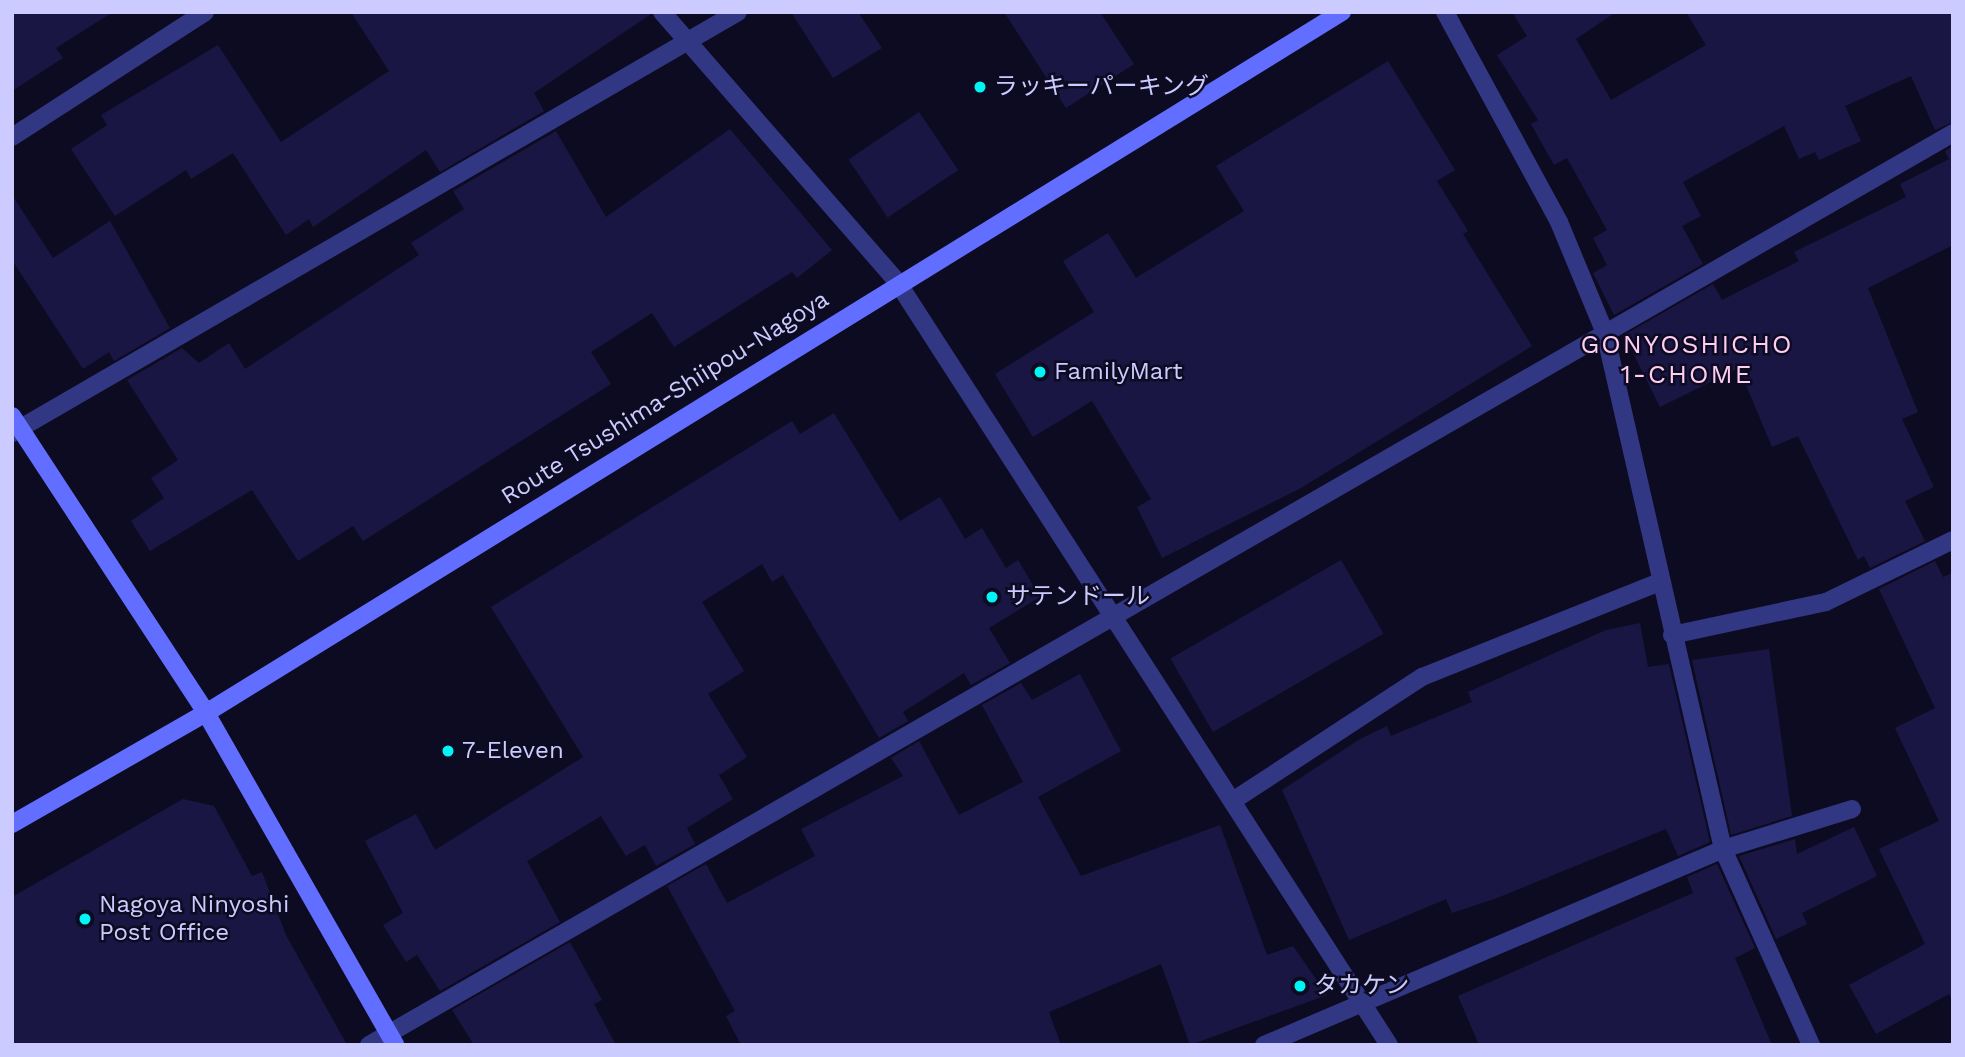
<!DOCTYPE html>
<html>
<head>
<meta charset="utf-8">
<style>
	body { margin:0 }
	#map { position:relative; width:1965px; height:1057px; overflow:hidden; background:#0d0b21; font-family:"Work Sans","Noto Sans JP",sans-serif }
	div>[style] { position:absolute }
	.building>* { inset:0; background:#1a1643; transform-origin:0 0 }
	.street>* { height:18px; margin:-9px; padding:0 9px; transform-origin:9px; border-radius:9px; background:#323784 }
	.secondary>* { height:18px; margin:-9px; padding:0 9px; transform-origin:9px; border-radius:9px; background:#626eff }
	.dots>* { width:19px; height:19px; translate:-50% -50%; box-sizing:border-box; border:4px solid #0d0b21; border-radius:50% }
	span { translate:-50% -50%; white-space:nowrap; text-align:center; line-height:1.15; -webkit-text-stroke:5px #0d0b21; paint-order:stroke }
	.poi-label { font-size:24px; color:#cccbff }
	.left { translate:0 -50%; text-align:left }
	.street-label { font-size:24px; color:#cccbff }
	.neighbourhood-label { font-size:26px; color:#ffcdf2; letter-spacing:2px }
	.frame { position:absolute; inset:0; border:14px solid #cccbff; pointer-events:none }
</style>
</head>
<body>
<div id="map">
	<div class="building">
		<i style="clip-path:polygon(12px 12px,113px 12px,56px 48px,63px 58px,12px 91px)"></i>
		<i style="clip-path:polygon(351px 12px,651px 14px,534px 93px,544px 111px,440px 172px,426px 150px,313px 227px,309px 219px,286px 235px,233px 153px,191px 179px,186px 170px,115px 216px,71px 149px,107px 125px,101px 115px,218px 45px,281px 142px,389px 71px)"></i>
		<i style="clip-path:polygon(791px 12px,858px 12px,882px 48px,833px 78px)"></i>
		<i style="clip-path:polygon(1004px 12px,1100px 12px,1134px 64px,1066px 108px)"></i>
		<i style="clip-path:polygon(1512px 12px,1616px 12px,1576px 39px,1611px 100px,1706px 45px,1686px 12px,1953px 12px,1953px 122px,1935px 130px,1911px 76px,1845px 106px,1861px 141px,1819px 160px,1815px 152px,1799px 159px,1784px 126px,1683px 182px,1701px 216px,1682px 226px,1703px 264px,1614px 315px,1593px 273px,1607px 265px,1593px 238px,1607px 230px,1567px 158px,1554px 165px,1531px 124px,1538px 120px,1497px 55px,1527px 36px)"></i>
		<i style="clip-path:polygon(1388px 61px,1455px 170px,1437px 181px,1468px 231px,1463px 234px,1532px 346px,1301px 488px,1162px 558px,1137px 507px,1151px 499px,1092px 401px,1033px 437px,995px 374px,1094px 312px,1063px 261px,1108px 233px,1136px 278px,1244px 211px,1216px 166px)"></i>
		<i style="left:919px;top:112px;width:70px;height:85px;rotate:56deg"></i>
		<i style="clip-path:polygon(730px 129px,832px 250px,797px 278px,792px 272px,674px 347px,652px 313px,591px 352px,611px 384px,363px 541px,353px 526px,298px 561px,252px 490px,150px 551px,131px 521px,164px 498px,151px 478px,178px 460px,127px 380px,182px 348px,199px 363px,229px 343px,245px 369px,419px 255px,411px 243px,464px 209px,453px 191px,556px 131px,606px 217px)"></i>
		<i style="clip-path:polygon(1953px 146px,1953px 245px,1868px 288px,1918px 412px,1902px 419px,1934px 487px,1905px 501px,1925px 541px,1870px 568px,1864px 556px,1858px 560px,1798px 436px,1772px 447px,1739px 368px,1660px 407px,1624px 335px,1713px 284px,1722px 300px,1799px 261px,1794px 252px,1906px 197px,1900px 184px,1949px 159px,1945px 151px)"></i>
		<i style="clip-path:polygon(12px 195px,53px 258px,110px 221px,170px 328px,114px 361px,109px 352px,83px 369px,12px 260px)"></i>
		<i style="clip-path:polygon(834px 413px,900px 521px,940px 497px,965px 539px,982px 528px,1006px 568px,1018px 560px,1040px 597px,989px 628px,1010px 663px,971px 685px,964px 673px,903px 712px,908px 721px,879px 738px,783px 575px,772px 582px,762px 564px,702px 602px,744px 671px,708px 694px,747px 757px,719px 775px,733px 799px,687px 828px,695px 844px,656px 866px,645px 845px,626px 856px,601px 816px,527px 861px,560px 922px,440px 991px,417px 955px,406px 962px,383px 925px,403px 913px,365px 841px,416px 814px,435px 850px,583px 757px,491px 607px,792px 421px,800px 434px)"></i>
		<i style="left:1341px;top:560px;width:85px;height:197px;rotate:60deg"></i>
		<i style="clip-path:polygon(1935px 561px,1943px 577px,1953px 573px,1953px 1002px,1949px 994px,1876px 1034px,1849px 985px,1925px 944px,1879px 849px,1939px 821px,1895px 728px,1935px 708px,1879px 589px)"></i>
		<i style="clip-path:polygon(1640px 623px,1648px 667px,1669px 664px,1710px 842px,1678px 856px,1666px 829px,1497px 898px,1452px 913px,1446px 899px,1349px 940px,1282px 790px,1360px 739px,1387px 726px,1391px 736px,1472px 702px,1468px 692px,1606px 630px)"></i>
		<i style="clip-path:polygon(1769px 649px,1792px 816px,1731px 835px,1692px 660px)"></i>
		<i style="clip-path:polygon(1080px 674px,1121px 751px,1038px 797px,1081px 876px,1220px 825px,1267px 955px,1293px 946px,1327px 995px,1190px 1045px,1161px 964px,1049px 1012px,1061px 1045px,741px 1045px,726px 1016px,735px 1011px,667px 886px,706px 864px,727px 903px,815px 856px,801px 829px,903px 776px,891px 758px,919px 741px,959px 815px,1023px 782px,982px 705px,1021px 683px,1032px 700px)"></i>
		<i style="clip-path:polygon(183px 799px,214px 806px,252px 876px,262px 872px,286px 935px,347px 1045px,12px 1045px,12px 897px)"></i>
		<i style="clip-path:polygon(1854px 827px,1877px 876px,1802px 913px,1807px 924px,1776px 939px,1739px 856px,1795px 839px,1797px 854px)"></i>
		<i style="clip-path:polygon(1717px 864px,1755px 948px,1735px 958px,1772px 1045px,1479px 1045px,1458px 996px,1693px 893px,1687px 877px)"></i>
		<i style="clip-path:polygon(570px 942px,602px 1000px,594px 1004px,616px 1045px,474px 1045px,452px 1010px)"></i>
	</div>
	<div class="street">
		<i style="left:662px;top:12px;width:359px;rotate:48.9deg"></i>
		<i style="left:898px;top:283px;width:906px;rotate:57.2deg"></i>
		<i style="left:1445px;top:12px;width:239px;rotate:61.5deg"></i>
		<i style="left:1559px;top:222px;width:120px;rotate:67.5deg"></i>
		<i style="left:1605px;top:333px;width:529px;rotate:77.12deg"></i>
		<i style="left:1723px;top:849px;width:215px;rotate:65.8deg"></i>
		<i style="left:12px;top:137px;width:230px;rotate:-32.9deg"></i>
		<i style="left:12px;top:433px;width:839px;rotate:-30.11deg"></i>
		<i style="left:1672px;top:635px;width:157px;rotate:-12.1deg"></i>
		<i style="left:1826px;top:602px;width:141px;rotate:-26deg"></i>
		<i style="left:1234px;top:800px;width:225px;rotate:-33.2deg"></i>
		<i style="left:1422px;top:677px;width:255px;rotate:-21.8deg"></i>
		<i style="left:369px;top:1045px;width:1828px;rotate:-29.93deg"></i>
		<i style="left:1264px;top:1045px;width:499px;rotate:-23.1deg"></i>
		<i style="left:1723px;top:849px;width:135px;rotate:-17.2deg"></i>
	</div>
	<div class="secondary">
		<i style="left:12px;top:416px;width:355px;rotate:56.8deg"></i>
		<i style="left:206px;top:713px;width:382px;rotate:60.3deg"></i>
		<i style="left:12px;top:824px;width:224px;rotate:-29.8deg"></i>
		<i style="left:206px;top:713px;width:1335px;rotate:-31.68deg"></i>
	</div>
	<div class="dots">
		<i style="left:980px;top:87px;background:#00f6f6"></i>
		<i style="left:1040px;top:372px;background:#00f6f6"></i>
		<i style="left:992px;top:597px;background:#00f6f6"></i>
		<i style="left:448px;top:751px;background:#00f6f6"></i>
		<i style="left:85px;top:919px;background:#00f6f6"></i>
		<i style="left:1300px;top:986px;background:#00f6f6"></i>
	</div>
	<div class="poi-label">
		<span class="left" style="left:994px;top:87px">ラッキーパーキング</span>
		<span class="left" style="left:1054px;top:372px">FamilyMart</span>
		<span class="left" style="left:1006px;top:597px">サテンドール</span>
		<span class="left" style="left:462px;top:751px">7-Eleven</span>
		<span class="left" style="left:99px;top:919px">Nagoya Ninyoshi<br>Post Office</span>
		<span class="left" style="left:1314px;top:986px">タカケン</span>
	</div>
	<div class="street-label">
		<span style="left:665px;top:398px;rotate:-32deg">Route Tsushima-Shiipou-Nagoya</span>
	</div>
	<div class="neighbourhood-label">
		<span style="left:1687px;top:360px">GONYOSHICHO<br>1-CHOME</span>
	</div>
	<div class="frame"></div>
</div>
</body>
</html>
